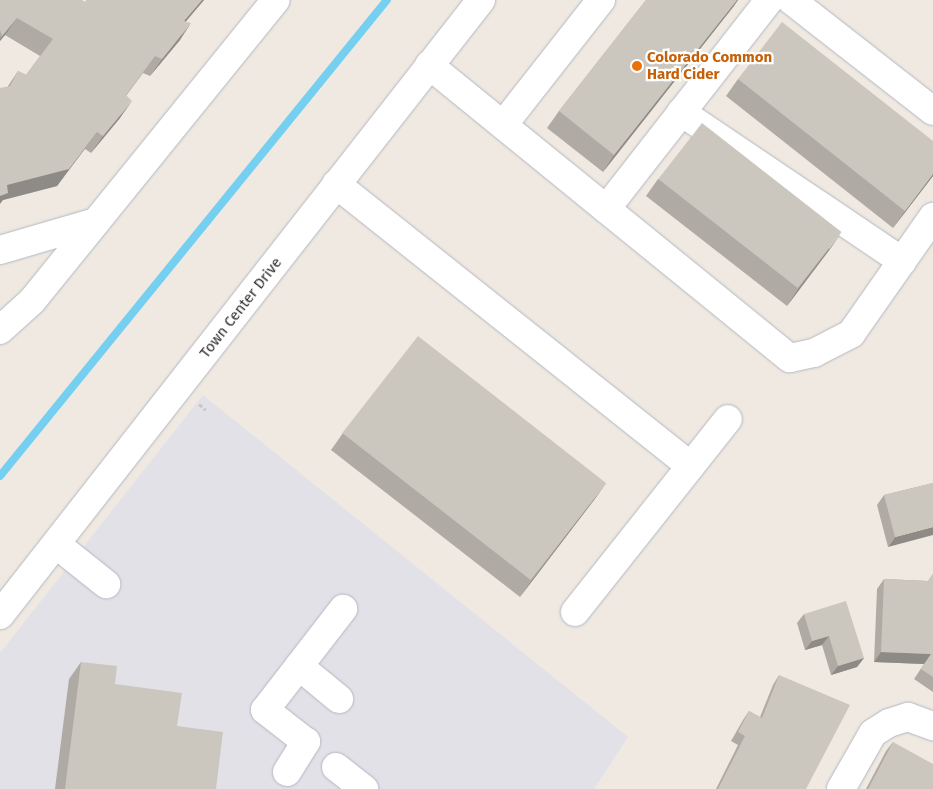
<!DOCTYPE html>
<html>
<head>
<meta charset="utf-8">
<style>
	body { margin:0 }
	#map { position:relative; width:933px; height:789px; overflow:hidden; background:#efe9e1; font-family:"Fira Sans",sans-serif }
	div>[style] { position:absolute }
	.industrial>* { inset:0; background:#e3e1e8 }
	.stream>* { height:8px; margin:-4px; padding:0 4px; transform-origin:4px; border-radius:4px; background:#75cff0 }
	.path>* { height:3px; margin-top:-1.5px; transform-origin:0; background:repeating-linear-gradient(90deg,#c9c9c9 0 4px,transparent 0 6.5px) }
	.roads { filter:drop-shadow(0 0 1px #b4b7c1) drop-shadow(0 0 1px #b4b7c1) }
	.minor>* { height:28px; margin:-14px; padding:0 14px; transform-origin:14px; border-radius:14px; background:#fff }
	.wall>* { inset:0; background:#afaba4 }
	.shaded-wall>* { inset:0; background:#8e8b86 }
	.building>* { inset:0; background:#cbc7bf; transform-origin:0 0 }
	.dots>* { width:14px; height:14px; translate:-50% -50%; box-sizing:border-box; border:2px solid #fff; border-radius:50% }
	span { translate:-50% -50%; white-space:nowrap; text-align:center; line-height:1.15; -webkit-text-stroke:4.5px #fff; paint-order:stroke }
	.food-label { font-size:15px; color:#c56008; font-weight:700 }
	.left { translate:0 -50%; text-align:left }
	.street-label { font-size:15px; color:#2e2e2e }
</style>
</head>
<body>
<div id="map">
	<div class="industrial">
		<i style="clip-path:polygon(203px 395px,628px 737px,594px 789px,0 789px,0 653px)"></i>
	</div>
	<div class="stream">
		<i style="left:0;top:476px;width:613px;rotate:-50.89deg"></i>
	</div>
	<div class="path">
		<i style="left:199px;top:404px;width:9px;rotate:41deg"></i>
	</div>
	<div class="roads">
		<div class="minor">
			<i style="left:791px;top:0;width:180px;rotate:38deg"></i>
			<i style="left:429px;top:65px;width:465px;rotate:39.1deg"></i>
			<i style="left:790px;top:358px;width:25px;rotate:-12deg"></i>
			<i style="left:814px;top:353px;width:42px;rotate:-27.2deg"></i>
			<i style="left:851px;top:334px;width:143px;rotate:-55deg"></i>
			<i style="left:681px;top:112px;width:267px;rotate:34deg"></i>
			<i style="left:503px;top:125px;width:159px;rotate:-51.9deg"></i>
			<i style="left:336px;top:184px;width:453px;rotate:38.5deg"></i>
			<i style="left:606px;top:209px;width:265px;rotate:-52deg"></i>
			<i style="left:0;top:250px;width:100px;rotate:-16.3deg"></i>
			<i style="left:0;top:330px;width:43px;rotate:-42.2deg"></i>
			<i style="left:32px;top:301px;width:387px;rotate:-51deg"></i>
			<i style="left:57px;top:545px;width:63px;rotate:38.5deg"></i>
			<i style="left:575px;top:612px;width:246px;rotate:-51.6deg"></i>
			<i style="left:0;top:615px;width:781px;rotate:-51.97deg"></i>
			<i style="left:299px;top:666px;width:52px;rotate:39.5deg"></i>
			<i style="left:336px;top:767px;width:36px;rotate:38deg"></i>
			<i style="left:287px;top:772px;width:36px;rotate:-58deg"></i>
			<i style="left:306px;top:742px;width:52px;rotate:-142deg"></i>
			<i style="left:265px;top:710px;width:128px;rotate:-52.3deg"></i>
			<i style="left:841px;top:789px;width:64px;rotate:-60.3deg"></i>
			<i style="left:873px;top:733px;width:19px;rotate:-32deg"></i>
			<i style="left:889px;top:723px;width:20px;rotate:-18deg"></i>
			<i style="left:908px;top:717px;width:27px;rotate:20deg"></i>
		</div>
	</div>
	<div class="wall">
		<i style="clip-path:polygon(0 0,85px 2px,87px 0,204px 0,186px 21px,180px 40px,150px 76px,143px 73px,126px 96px,120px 118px,91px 153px,85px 149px,57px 186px,3px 200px,8px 86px,18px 71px,26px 75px,40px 56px,5px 35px,0 41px)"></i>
		<i style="clip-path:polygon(646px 0,738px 0,603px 172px,547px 128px,559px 111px)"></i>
		<i style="clip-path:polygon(738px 79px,933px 141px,933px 176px,893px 228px,726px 96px)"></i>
		<i style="clip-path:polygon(658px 179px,830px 249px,787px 306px,646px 196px)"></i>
		<i style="clip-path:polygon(343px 433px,606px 483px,594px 500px,520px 597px,331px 450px)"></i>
		<i style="clip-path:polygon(933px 483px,888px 547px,877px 505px,884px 495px)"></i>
		<i style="clip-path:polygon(933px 574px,933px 692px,914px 679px,924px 664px,874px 662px,877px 589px,884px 579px,928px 581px)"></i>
		<i style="clip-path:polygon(804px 614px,864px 658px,857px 667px,831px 675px,822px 645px,805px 650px,797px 623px)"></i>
		<i style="clip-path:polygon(81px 662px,177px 726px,216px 789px,55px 789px,69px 679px)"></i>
		<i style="clip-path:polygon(779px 675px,806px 789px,716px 789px,738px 745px,731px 741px,743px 720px,749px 711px,760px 717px,773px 685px)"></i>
		<i style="clip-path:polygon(893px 742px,933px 789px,866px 789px,886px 751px)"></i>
	</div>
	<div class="shaded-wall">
		<i style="clip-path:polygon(202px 0,204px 0,172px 38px,184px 21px)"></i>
		<i style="clip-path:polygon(737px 0,738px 0,734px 6px,603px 172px,614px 155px)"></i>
		<i style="clip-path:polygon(17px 18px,5px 35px,0 41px,0 39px)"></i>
		<i style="clip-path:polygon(191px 23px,180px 40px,150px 76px,162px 59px)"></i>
		<i style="clip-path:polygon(132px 101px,120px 118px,91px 153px,103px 136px)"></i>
		<i style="clip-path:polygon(97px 132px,57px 186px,3px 200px,0 204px,0 195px,7px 185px)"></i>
		<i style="clip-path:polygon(933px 174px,933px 176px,893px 228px,905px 211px)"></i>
		<i style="clip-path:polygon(842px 232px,830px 249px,787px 306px,798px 289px)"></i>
		<i style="clip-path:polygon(606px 483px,594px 500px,520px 597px,532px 580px)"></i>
		<i style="clip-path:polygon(933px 527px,933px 535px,888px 547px,895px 537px)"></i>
		<i style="clip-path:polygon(829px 636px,822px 645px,805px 650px,812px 641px)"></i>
		<i style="clip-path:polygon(881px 652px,931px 654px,924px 664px,874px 662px)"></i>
		<i style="clip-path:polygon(864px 658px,857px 667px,831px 675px,838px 666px)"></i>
	</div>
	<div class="building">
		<i style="clip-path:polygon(0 0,82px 0,85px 2px,87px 0,202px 0,184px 21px,191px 23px,162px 59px,155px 56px,126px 95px,132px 101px,103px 136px,97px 132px,69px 169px,7px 185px,8px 193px,0 196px,0 88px,10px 86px,18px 71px,26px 75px,53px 39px,17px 18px,2px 36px,0 30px)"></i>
		<i style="clip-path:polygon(646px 0,737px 0,614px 155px,559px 111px)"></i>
		<i style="clip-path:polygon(782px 22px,933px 141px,933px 174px,905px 211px,738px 79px)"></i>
		<i style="left:702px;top:123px;width:177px;height:71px;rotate:38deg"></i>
		<i style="left:418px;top:336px;width:239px;height:123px;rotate:38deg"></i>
		<i style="clip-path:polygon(933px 483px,933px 527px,895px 537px,884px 495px)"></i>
		<i style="clip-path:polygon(933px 574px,933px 677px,921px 669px,931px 654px,881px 652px,884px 579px,928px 581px)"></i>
		<i style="clip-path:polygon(846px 601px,864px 658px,838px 666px,829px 636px,812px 641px,804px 614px)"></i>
		<i style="clip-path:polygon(81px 662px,117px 666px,115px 684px,182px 693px,177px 726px,223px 732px,216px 789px,65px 789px)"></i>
		<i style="clip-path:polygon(779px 675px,850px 705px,806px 789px,718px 789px,745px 736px,738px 732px,749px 711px,762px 718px)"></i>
		<i style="clip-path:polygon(893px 742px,933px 764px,933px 789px,868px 789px)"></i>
	</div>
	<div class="dots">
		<i style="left:637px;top:66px;background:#e8710a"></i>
	</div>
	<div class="food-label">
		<span class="left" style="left:647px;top:66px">Colorado Common<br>Hard Cider</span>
	</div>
	<div class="street-label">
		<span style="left:241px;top:308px;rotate:-52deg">Town Center Drive</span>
	</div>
</div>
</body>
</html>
